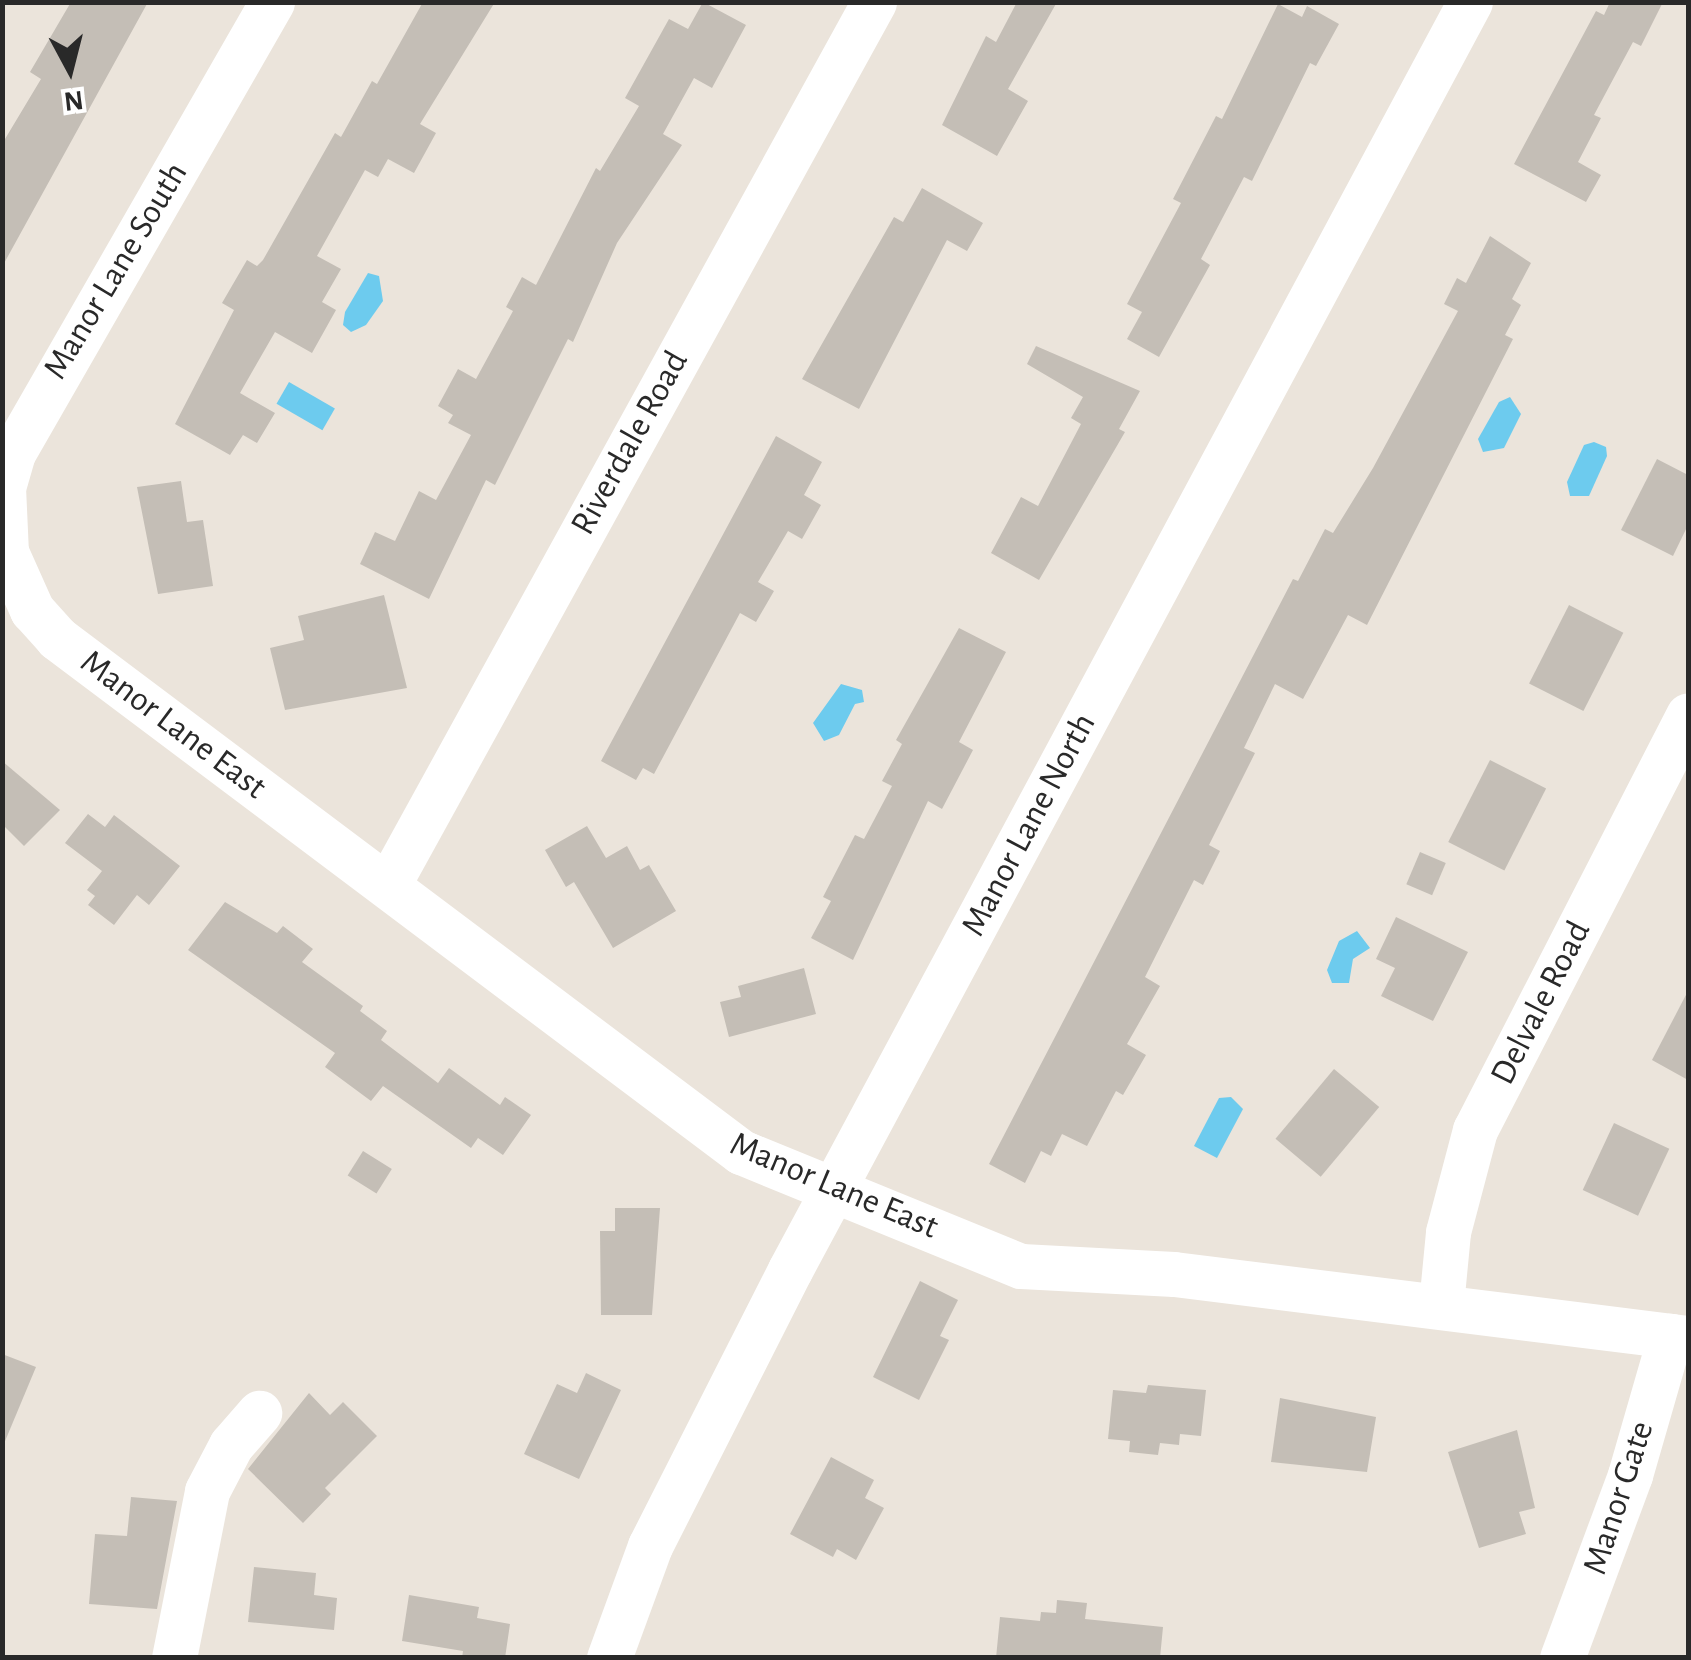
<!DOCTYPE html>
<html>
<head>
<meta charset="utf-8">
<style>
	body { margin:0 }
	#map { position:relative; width:1691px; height:1660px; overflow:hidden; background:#ebe4db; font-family:"Alegreya Sans",sans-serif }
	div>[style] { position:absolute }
	.water>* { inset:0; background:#6dcbee; transform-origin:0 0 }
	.building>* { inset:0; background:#c4beb6; transform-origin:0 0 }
	.minor>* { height:45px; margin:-22.5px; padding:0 22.5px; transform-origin:22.5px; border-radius:22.5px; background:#fff }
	span { translate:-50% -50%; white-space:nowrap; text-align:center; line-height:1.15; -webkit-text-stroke:9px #fff; paint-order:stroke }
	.street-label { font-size:35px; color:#292929 }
	.frame { position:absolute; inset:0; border:5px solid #292929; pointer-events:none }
	.north { position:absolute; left:20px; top:20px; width:100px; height:100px; -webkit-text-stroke:8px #fff; paint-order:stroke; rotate:173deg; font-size:28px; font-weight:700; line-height:40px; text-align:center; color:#292929 }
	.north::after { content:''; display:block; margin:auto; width:35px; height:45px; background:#292929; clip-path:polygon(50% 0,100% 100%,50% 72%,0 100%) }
</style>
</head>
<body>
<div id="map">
	<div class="water">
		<i style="clip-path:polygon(368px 273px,379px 276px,383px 301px,366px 325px,351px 332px,343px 325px,345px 312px)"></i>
		<i style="left:289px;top:382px;width:53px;height:25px;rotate:30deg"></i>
		<i style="clip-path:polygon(1510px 397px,1521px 414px,1504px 448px,1483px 452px,1478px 439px,1499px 402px)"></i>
		<i style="clip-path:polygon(1594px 442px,1606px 447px,1607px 456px,1589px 496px,1570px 496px,1567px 482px,1584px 445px)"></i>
		<i style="clip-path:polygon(841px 684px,862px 690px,864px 702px,855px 704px,839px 735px,824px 741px,813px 723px)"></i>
		<i style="clip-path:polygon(1357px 931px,1370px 948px,1353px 959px,1349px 983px,1332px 983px,1327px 970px,1339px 941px)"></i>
		<i style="clip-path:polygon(1219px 1098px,1231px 1097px,1243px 1109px,1217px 1158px,1194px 1146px)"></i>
	</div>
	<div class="building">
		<i style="clip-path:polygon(71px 2px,148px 2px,2px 267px,2px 144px,41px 79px,30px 72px)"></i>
		<i style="clip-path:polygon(423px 2px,495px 2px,420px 124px,436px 133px,414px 173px,388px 159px,378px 177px,365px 170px,317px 256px,341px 269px,322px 302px,336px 310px,312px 353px,275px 332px,240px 393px,275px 413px,257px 443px,243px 435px,230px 455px,175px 424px,234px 310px,222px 303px,247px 260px,257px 266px,263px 260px,335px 133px,341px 137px,372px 81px,377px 84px)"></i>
		<i style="clip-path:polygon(703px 2px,746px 25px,712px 88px,694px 78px,663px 134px,682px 145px,617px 243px,573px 342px,568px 339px,495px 485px,486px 480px,429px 599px,360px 564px,375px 532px,395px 541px,419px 491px,436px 500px,471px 435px,448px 423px,453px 415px,438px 406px,458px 369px,476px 379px,513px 311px,506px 307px,522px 277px,536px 285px,596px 168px,600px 171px,639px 106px,625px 98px,669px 19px,688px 29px)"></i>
		<i style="clip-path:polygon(1017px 2px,1057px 2px,1008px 89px,1028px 101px,997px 156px,942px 125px,986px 36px,996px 42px)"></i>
		<i style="clip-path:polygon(1610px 2px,1663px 2px,1641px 46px,1633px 42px,1594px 115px,1601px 118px,1578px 162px,1601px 175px,1586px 202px,1514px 164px,1596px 11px,1604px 15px)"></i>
		<i style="clip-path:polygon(1278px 4px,1302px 17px,1307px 6px,1339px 24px,1316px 66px,1310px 63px,1252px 181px,1244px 177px,1201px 259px,1210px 265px,1159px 357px,1127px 339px,1142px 312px,1127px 304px,1181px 203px,1173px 199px,1216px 116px,1222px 119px)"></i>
		<i style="clip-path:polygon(922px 188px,983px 223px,967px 251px,947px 240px,859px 409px,802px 379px,894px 217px,903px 222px)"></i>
		<i style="clip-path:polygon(1490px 236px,1531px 263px,1512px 299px,1521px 305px,1505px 335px,1513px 339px,1367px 625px,1348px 615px,1303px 699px,1275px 684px,1244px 748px,1255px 753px,1209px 845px,1220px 851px,1203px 885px,1194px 880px,1145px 977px,1160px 986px,1127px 1044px,1146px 1055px,1123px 1095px,1116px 1091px,1087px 1146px,1062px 1134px,1051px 1156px,1041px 1151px,1025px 1183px,989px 1164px,1293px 579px,1298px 581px,1325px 529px,1333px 533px,1373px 468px,1458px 311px,1444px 304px,1457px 278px,1466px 283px)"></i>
		<i style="clip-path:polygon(1036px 346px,1140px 391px,1119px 429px,1125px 432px,1039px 580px,991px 553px,1021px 497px,1038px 506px,1081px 424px,1071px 418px,1083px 397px,1027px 364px)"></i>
		<i style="clip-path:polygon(776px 436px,822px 462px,804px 495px,821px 505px,802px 539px,788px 531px,758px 582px,774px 591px,756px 622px,740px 613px,654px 774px,643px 768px,636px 780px,601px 761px)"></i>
		<i style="clip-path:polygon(1657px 459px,1688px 475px,1688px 525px,1673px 556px,1621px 530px)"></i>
		<i style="clip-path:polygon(181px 481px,187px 522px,203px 520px,213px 586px,158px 594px,137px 487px)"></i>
		<i style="clip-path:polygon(384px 595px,407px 688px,285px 710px,270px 648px,304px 640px,298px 616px)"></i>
		<i style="left:1569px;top:605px;width:61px;height:88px;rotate:27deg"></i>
		<i style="clip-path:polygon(959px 628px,1006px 652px,959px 742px,973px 750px,942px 809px,928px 801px,853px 960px,811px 938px,831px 901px,823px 897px,855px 835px,864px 839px,892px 786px,882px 781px,902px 744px,896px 740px)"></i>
		<i style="left:1490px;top:760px;width:63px;height:92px;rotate:27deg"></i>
		<i style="clip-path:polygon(2px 761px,60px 810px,24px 846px,2px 824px)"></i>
		<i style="clip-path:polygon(88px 814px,105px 827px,114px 815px,180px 866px,149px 905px,137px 895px,114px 925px,88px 905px,95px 896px,87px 890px,102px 871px,65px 843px)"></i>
		<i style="clip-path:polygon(587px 826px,606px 858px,627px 846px,640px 870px,649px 865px,676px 911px,613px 948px,574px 882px,566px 887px,545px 850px)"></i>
		<i style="left:1420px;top:852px;width:28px;height:35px;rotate:23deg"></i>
		<i style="clip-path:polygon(225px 902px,277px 933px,283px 926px,313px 949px,302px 962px,363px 1006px,360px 1011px,387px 1031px,381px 1040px,438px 1083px,449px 1068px,500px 1105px,505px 1097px,531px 1115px,503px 1155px,478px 1138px,471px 1148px,383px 1086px,371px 1101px,325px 1067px,335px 1053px,188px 950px)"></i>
		<i style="clip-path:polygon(1396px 917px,1468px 952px,1433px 1021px,1381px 996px,1395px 968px,1376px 959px)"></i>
		<i style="clip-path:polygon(804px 968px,816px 1014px,729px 1037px,720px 1002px,741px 997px,738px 986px)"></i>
		<i style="clip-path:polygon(1688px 991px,1688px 1080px,1652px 1060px)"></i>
		<i style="left:1334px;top:1069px;width:59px;height:91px;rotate:40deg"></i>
		<i style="left:1614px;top:1123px;width:61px;height:74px;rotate:25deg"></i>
		<i style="left:363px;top:1151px;width:34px;height:29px;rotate:32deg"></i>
		<i style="clip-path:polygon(615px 1208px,660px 1208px,652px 1315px,601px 1315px,600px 1231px,615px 1231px)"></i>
		<i style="clip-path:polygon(920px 1281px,958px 1300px,940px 1336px,949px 1340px,919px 1400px,873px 1377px)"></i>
		<i style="clip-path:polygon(2px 1354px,36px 1367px,3px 1446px,2px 1446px)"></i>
		<i style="clip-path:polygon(586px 1373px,621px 1390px,579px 1479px,524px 1454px,557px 1384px,577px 1393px)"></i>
		<i style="clip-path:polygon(1148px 1385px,1206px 1390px,1201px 1436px,1180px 1434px,1179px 1445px,1160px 1443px,1158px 1455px,1129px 1452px,1130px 1441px,1108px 1439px,1113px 1390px,1146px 1393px)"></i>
		<i style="clip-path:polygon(309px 1393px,330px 1415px,343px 1402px,377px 1436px,325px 1488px,331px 1494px,303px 1523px,248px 1469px)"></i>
		<i style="clip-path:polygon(1280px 1398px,1376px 1417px,1367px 1472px,1271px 1462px)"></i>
		<i style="clip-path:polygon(1517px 1430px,1535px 1508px,1519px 1512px,1526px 1534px,1479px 1548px,1448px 1452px)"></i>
		<i style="clip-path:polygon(831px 1457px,874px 1480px,865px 1498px,884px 1508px,856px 1560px,837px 1549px,833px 1557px,790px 1534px)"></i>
		<i style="clip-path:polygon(131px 1497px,177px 1501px,157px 1609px,89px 1604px,95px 1534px,127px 1536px)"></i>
		<i style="clip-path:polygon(254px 1567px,316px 1573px,314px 1595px,337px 1598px,334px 1630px,248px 1622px)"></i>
		<i style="clip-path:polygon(409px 1595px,479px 1607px,477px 1618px,510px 1624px,505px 1658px,462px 1658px,463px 1651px,402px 1641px)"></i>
		<i style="clip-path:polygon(1057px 1600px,1087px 1603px,1085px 1619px,1163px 1627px,1160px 1658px,996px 1658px,1000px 1617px,1040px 1621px,1041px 1612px,1056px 1613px)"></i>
	</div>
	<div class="minor">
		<i style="left:272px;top:2px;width:520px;rotate:119.87deg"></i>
		<i style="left:13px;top:453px;width:35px;rotate:106deg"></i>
		<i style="left:3px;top:487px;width:65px;rotate:87.4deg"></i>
		<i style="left:6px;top:552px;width:64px;rotate:65.9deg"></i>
		<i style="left:32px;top:610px;width:38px;rotate:48deg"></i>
		<i style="left:57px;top:638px;width:856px;rotate:36.92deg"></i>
		<i style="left:741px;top:1152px;width:302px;rotate:22.2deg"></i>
		<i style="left:1021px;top:1266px;width:153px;rotate:3deg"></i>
		<i style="left:1174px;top:1274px;width:518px;rotate:7.1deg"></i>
		<i style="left:388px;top:885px;width:1008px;rotate:-61.17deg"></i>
		<i style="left:1441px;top:1305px;width:73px;rotate:-84.5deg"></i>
		<i style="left:1448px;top:1232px;width:106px;rotate:-75.2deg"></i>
		<i style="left:1475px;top:1130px;width:466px;rotate:-62.8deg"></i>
		<i style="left:174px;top:1658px;width:170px;rotate:-78.8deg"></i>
		<i style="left:207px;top:1491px;width:52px;rotate:-62.4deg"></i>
		<i style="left:231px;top:1445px;width:43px;rotate:-48.8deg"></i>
		<i style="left:609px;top:1658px;width:119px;rotate:-69.9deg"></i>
		<i style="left:650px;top:1546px;width:309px;rotate:-63.1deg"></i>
		<i style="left:790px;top:1270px;width:1439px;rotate:-61.8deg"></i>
		<i style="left:1562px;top:1658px;width:195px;rotate:-69.6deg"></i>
		<i style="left:1630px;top:1475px;width:145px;rotate:-73.9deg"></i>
	</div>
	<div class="street-label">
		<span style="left:116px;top:271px;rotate:-59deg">Manor Lane South</span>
		<span style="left:630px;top:443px;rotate:-61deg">Riverdale Road</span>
		<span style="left:173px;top:725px;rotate:37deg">Manor Lane East</span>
		<span style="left:1029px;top:825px;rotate:-62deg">Manor Lane North</span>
		<span style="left:1541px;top:1003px;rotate:-63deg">Delvale Road</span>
		<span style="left:834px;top:1186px;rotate:23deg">Manor Lane East</span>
		<span style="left:1619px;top:1498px;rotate:-72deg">Manor Gate</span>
	</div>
	<div class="frame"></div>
	<div class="north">N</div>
</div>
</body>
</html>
